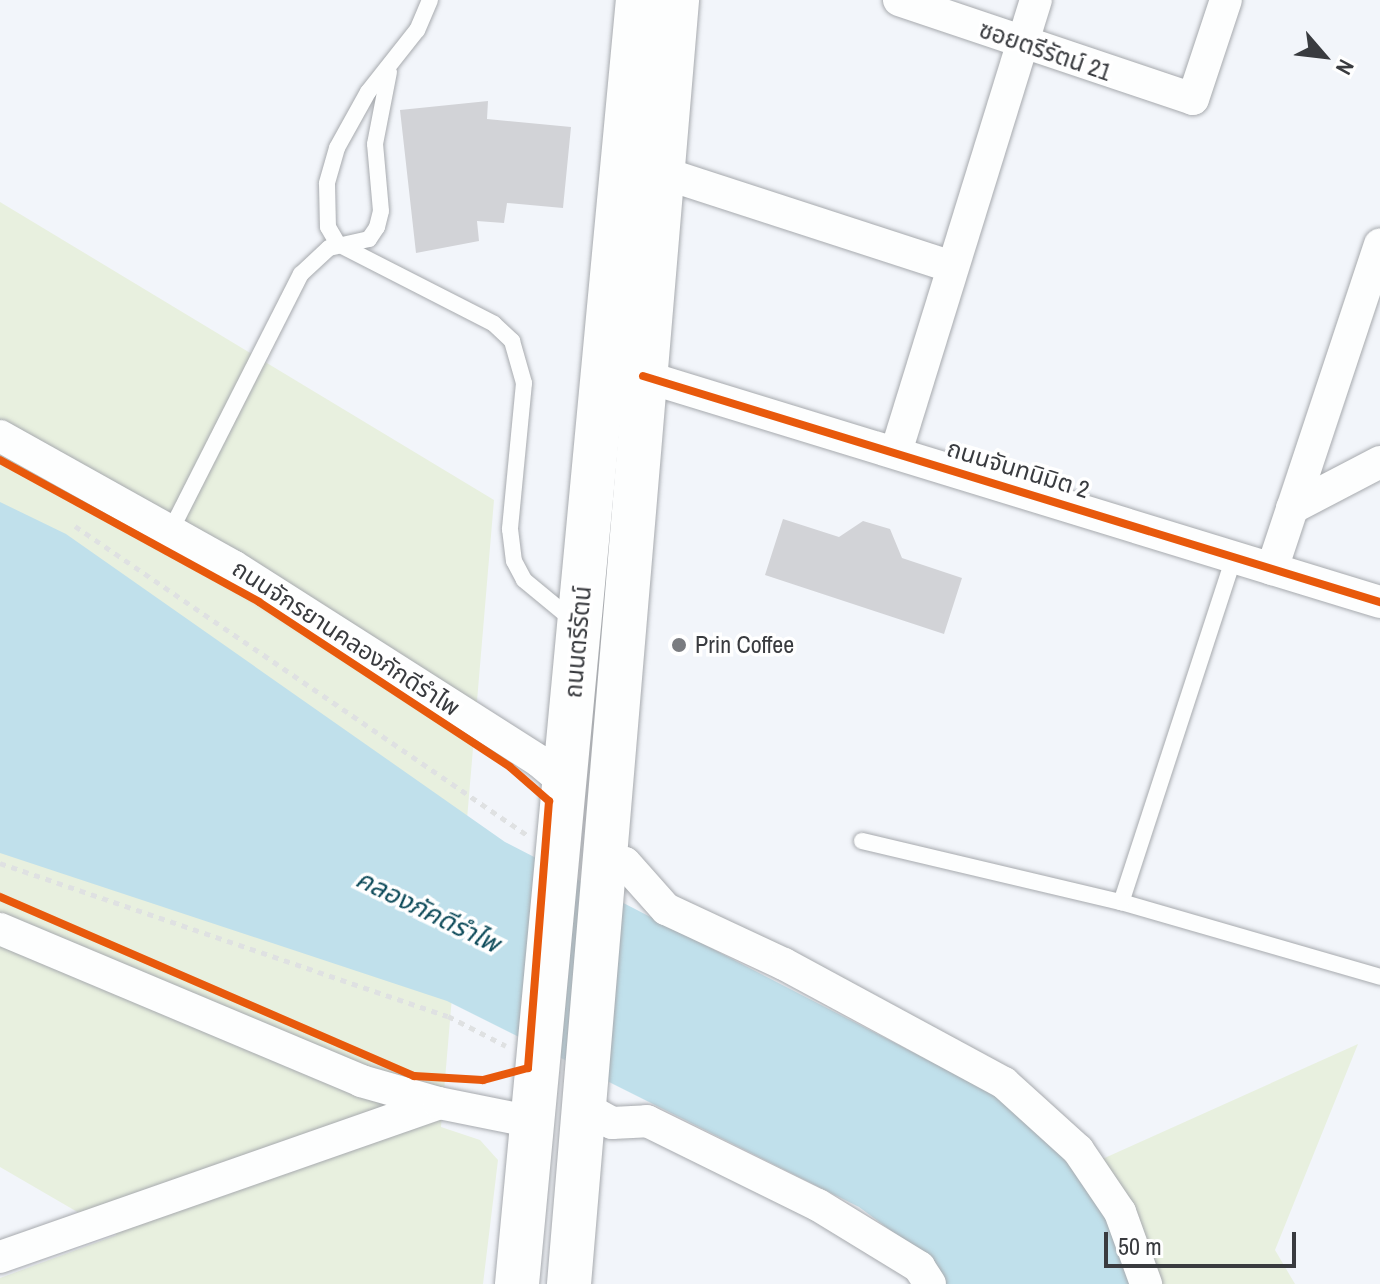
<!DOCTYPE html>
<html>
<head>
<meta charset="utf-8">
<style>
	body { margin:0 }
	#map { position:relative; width:1380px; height:1284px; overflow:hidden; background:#f2f5fa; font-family:"Archivo Narrow","Noto Sans Thai",sans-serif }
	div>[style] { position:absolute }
	.green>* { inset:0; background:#e8f0df }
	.water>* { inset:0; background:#c0e0eb }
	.building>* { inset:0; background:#d2d3d7 }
	.path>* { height:5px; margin-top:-2.5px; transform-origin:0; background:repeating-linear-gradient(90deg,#dfe1e2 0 6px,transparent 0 12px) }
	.roads { filter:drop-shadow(0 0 2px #a7aaae) drop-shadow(0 0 2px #a7aaae) }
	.lane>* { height:16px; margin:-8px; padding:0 8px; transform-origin:8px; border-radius:8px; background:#fdfefe }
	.street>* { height:32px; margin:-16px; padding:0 16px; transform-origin:16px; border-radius:16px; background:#fdfefe }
	.secondary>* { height:44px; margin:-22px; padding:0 22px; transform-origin:22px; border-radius:22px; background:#fdfefe }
	.cycleway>* { height:8px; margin:-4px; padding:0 4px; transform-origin:4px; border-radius:4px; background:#e8590c }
	.dots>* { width:22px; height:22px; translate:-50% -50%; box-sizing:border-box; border:4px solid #fff; border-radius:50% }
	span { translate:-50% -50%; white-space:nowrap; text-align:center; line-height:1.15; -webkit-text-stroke:7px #fff; paint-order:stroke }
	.street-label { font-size:24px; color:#393b3f }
	.poi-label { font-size:24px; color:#393b3f }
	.left { translate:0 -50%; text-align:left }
	.water-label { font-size:26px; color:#0e4b5a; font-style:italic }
	.north { position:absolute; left:1284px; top:16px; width:80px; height:80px; -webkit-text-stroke:6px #fff; paint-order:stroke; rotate:118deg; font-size:22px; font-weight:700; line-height:32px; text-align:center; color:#393b3f }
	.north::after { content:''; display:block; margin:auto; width:28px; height:36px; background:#393b3f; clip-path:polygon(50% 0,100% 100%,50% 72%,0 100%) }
	.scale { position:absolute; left:1104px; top:1232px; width:192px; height:36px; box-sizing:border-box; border:4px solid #393b3f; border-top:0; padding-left:10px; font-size:24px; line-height:28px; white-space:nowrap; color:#393b3f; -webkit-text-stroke:6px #fff; paint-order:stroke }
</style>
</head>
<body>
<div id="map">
	<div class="green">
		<i style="clip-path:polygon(0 202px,494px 500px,441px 1127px,480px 1140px,498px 1160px,483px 1284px,0 1284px,0 1278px,117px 1235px,0 1167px)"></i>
		<i style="clip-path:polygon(1358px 1044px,1275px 1250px,1295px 1284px,1160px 1284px,1089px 1165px)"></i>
	</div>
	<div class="water">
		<i style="clip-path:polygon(0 502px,66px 534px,505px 842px,1019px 1107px,1077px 1174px,1129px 1252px,1135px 1284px,945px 1284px,920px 1252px,859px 1207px,447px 1001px,0 853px)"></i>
	</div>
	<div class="building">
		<i style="clip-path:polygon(488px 101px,487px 119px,571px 127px,563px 208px,507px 203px,504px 223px,477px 221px,479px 241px,416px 253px,400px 110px)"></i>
		<i style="clip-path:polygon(783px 519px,839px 537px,863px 521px,890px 529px,902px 558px,962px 578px,944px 634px,765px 575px)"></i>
	</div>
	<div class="path">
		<i style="left:75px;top:526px;width:548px;rotate:34.36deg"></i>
		<i style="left:0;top:863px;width:473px;rotate:18.9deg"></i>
		<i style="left:448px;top:1016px;width:65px;rotate:27.3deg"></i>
	</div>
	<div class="roads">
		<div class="lane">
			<i style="left:430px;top:0;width:33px;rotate:113deg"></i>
			<i style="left:417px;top:30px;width:79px;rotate:128.3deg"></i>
			<i style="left:368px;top:92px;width:64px;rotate:119deg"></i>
			<i style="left:337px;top:148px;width:37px;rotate:106deg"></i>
			<i style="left:327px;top:184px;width:43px;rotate:88.7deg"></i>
			<i style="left:328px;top:227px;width:20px;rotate:60deg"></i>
			<i style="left:338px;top:244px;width:175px;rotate:27.1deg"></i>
			<i style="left:494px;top:324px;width:25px;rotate:43deg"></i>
			<i style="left:512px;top:341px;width:44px;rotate:74.1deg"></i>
			<i style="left:524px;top:383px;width:147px;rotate:95.5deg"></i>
			<i style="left:510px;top:529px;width:32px;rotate:83deg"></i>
			<i style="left:514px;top:561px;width:21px;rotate:62deg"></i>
			<i style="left:524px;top:580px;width:66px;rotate:39.5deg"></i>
			<i style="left:171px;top:530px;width:287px;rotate:-63.1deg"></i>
			<i style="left:301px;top:274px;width:38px;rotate:-43deg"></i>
			<i style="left:329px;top:248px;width:41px;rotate:-12.7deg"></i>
			<i style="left:369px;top:239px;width:14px;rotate:-56deg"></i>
			<i style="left:377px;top:227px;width:16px;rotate:-76deg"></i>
			<i style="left:381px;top:211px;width:67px;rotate:-95.1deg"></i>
			<i style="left:375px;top:144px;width:73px;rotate:-79deg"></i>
			<i style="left:1234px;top:557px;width:363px;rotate:108.1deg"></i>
			<i style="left:1121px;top:902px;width:270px;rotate:16.1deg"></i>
			<i style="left:862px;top:841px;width:266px;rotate:13.3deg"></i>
		</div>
		<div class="street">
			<i style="left:899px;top:0;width:310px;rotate:18.6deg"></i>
			<i style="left:1193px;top:99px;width:104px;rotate:-71.6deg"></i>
			<i style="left:663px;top:173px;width:304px;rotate:18deg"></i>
			<i style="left:643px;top:376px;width:771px;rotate:17.05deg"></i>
			<i style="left:0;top:436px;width:267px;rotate:29.2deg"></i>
			<i style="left:233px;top:566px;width:363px;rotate:32.5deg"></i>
			<i style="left:539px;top:761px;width:34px;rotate:40deg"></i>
			<i style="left:896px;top:452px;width:473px;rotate:-72.8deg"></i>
			<i style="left:1292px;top:508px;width:99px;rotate:-27.6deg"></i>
			<i style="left:1272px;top:569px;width:342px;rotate:-71.6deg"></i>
			<i style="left:606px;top:859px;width:19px;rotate:12deg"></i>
			<i style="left:625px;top:863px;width:62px;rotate:48.3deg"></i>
			<i style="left:666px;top:909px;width:130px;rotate:25deg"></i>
			<i style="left:784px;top:964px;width:250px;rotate:28.4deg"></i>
			<i style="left:1004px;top:1083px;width:100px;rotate:42.2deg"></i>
			<i style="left:1078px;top:1150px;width:75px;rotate:55.9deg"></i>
			<i style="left:1120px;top:1212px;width:77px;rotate:70.1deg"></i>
			<i style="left:0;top:929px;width:392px;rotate:22.8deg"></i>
			<i style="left:361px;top:1081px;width:81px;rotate:15.8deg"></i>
			<i style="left:585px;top:1108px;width:31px;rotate:29deg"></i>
			<i style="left:612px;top:1123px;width:35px;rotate:-3deg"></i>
			<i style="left:647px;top:1121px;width:191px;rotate:26.2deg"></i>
			<i style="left:818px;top:1205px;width:119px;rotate:31.5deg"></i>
			<i style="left:919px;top:1267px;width:20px;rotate:57deg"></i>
			<i style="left:0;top:1257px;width:465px;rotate:-19.3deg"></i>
			<i style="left:439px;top:1103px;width:96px;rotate:11.4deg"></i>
		</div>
		<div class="secondary">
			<i style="left:517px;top:1284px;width:1290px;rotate:-84.62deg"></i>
			<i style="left:569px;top:1284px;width:1289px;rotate:-85.19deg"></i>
		</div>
	</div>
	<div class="cycleway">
		<i style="left:643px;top:376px;width:771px;rotate:17.05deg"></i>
		<i style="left:0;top:460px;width:295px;rotate:28.7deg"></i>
		<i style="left:259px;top:602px;width:300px;rotate:33.3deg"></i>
		<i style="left:510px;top:767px;width:52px;rotate:41.1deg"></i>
		<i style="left:549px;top:801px;width:268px;rotate:94.5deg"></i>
		<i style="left:528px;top:1068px;width:47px;rotate:165.1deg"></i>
		<i style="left:483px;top:1080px;width:69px;rotate:-176.7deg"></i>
		<i style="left:414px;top:1076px;width:451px;rotate:-156.6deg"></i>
	</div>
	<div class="dots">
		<i style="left:679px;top:645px;background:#7a7c80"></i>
	</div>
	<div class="street-label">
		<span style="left:1045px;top:51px;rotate:19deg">ซอยตรีรัตน์ 21</span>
		<span style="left:1018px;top:469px;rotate:17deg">ถนนจันทนิมิต 2</span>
		<span style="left:346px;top:638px;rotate:33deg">ถนนจักรยานคลองภักดีรำไพ</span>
		<span style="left:578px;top:642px;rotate:-85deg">ถนนตรีรัตน์</span>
	</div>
	<div class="poi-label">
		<span class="left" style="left:695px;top:645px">Prin Coffee</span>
	</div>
	<div class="water-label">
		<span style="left:428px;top:911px;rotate:26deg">คลองภัคดีรำไพ</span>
	</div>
	<div class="north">N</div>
	<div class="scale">50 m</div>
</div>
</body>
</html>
